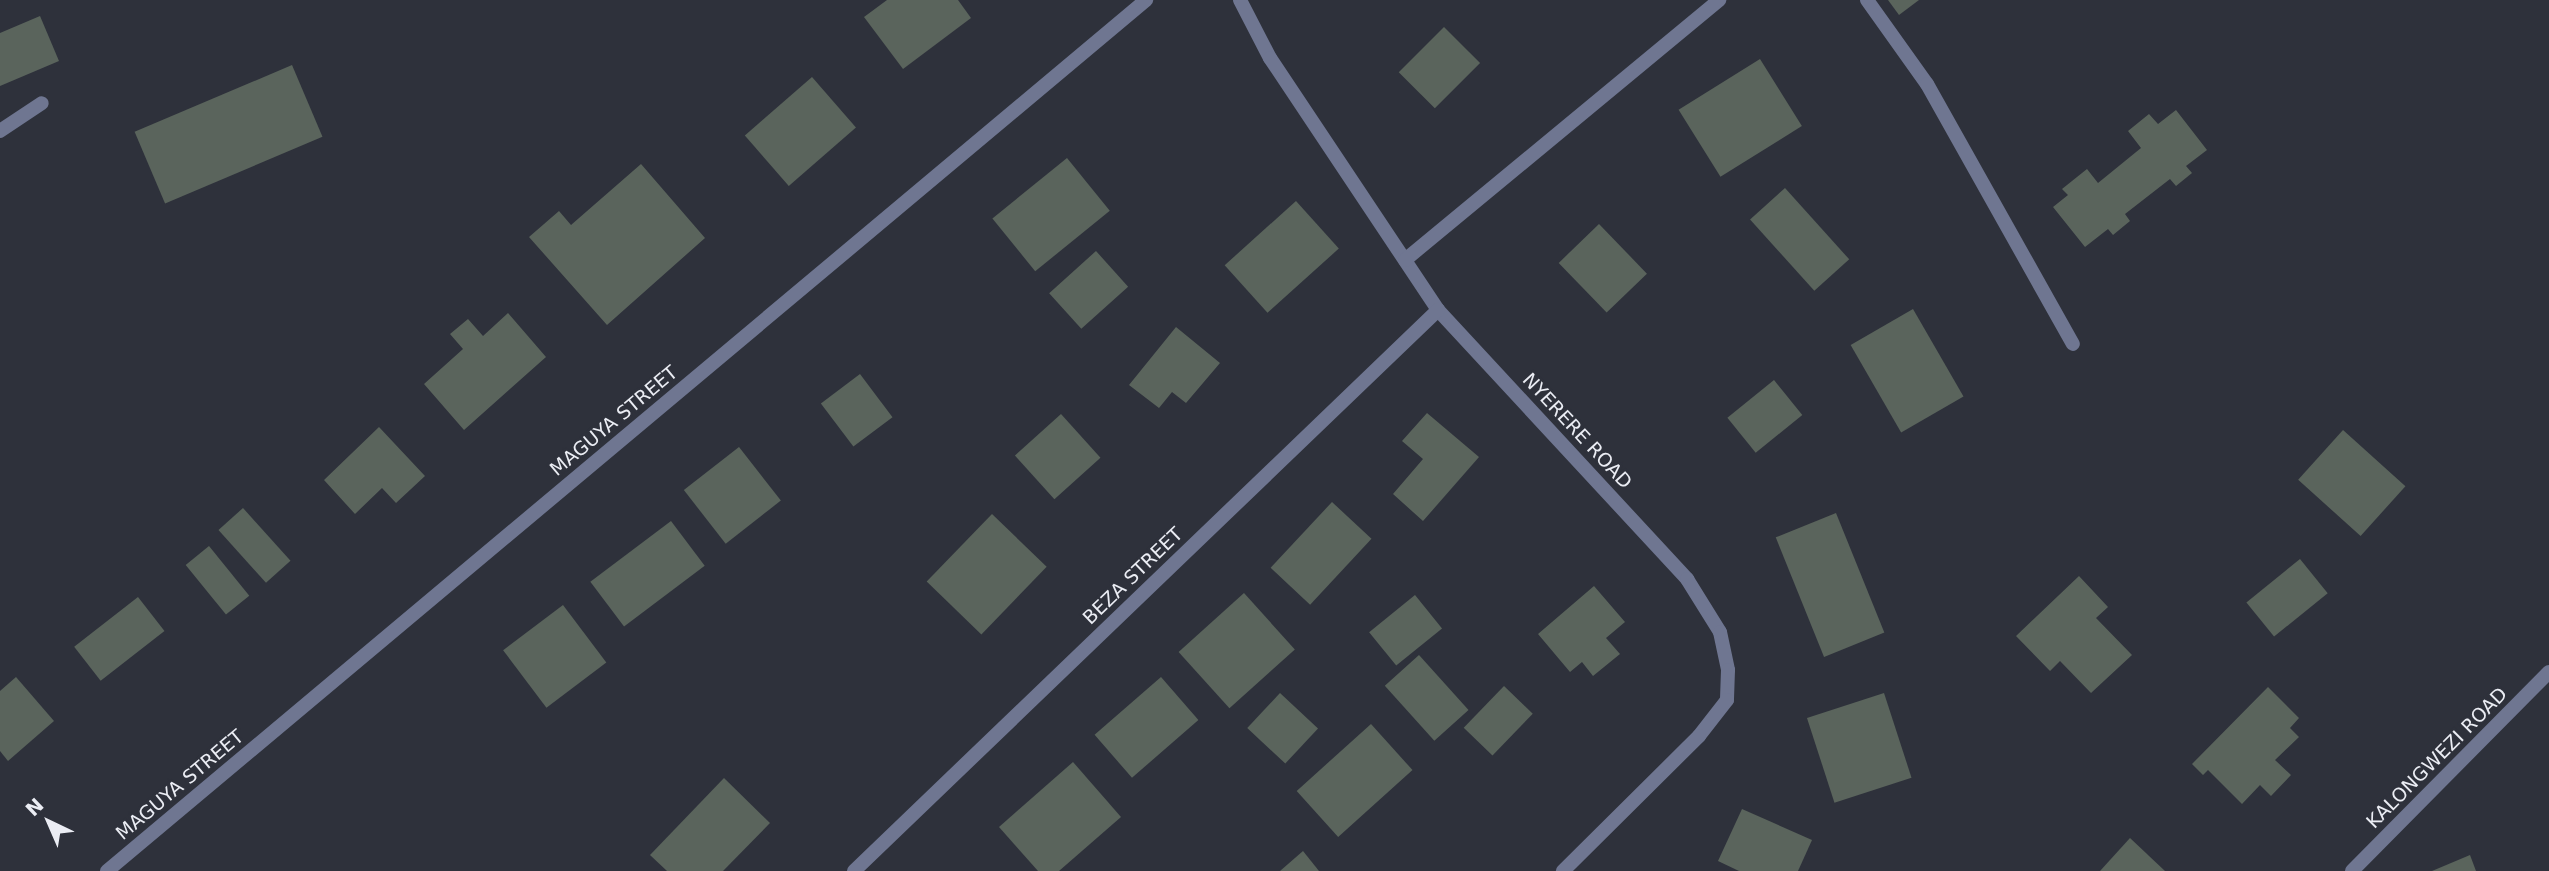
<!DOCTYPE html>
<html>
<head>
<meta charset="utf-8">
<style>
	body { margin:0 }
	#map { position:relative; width:2549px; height:871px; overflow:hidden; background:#2e313b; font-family:"DejaVu Sans",sans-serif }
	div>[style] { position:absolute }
	.building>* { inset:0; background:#5a645c; transform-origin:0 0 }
	.minor>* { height:14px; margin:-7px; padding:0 7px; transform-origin:7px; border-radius:7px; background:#6f7691 }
	.tertiary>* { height:14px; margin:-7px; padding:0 7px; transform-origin:7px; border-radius:7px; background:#6f7691 }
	span { translate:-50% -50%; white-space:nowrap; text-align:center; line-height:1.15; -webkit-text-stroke:5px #2e313b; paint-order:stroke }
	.street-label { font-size:19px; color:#ebedf4 }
	.north { position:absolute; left:14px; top:787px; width:70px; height:70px; -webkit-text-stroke:5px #2e313b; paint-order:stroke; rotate:316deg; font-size:19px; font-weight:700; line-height:28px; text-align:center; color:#ebedf4 }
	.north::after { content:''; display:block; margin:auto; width:24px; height:32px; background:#ebedf4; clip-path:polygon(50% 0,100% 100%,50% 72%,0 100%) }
</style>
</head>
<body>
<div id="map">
	<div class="building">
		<i style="clip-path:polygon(887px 0,958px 0,971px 18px,903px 69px,864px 17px)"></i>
		<i style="clip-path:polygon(1888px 0,1919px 0,1899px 15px)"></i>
		<i style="clip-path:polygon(40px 16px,59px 61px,0 86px,0 33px)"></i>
		<i style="left:1444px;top:27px;width:51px;height:64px;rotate:45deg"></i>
		<i style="left:1760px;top:59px;width:79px;height:96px;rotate:58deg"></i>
		<i style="left:292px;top:65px;width:78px;height:171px;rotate:67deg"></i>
		<i style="left:812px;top:77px;width:67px;height:89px;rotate:49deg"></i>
		<i style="clip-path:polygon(2176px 110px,2207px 150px,2186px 166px,2192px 173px,2176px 186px,2170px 179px,2125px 214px,2130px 221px,2113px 235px,2108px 229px,2085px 247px,2053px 207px,2068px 195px,2062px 189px,2087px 169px,2098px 183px,2141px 148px,2128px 131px,2149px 114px,2158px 124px)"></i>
		<i style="left:1067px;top:158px;width:68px;height:96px;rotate:51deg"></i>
		<i style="clip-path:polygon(641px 164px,705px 238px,607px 325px,529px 237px,559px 211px,571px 225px)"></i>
		<i style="left:1785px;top:188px;width:96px;height:47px;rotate:48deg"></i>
		<i style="left:1296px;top:201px;width:64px;height:96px;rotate:48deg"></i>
		<i style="left:1599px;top:224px;width:69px;height:56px;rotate:46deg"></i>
		<i style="left:1096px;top:251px;width:48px;height:63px;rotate:48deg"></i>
		<i style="left:1913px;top:309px;width:101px;height:72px;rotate:60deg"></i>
		<i style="clip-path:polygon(508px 313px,546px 357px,464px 430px,424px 384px,463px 349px,450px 334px,468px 319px,483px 336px)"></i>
		<i style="clip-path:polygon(1176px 327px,1220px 363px,1186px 403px,1172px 392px,1159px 408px,1129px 385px)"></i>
		<i style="left:860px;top:374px;width:54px;height:49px;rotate:53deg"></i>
		<i style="left:1774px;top:380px;width:45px;height:60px;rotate:51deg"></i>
		<i style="clip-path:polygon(1427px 413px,1479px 457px,1423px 521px,1393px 494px,1423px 459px,1402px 441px)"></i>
		<i style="left:1061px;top:414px;width:59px;height:62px;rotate:48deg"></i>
		<i style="clip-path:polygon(379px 427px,425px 476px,396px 503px,382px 488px,355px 514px,324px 480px)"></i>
		<i style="left:2343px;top:430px;width:84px;height:67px;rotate:42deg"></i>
		<i style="left:739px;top:447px;width:68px;height:70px;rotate:52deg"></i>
		<i style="left:1332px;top:502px;width:54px;height:90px;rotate:43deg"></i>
		<i style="left:243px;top:508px;width:71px;height:33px;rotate:48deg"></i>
		<i style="left:1836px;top:513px;width:129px;height:65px;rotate:68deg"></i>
		<i style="left:992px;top:514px;width:76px;height:94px;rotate:44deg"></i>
		<i style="left:671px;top:521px;width:56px;height:101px;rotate:53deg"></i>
		<i style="left:209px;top:546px;width:64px;height:30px;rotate:51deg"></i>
		<i style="left:2300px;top:559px;width:44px;height:69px;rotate:51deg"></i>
		<i style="clip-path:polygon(2079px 576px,2108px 607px,2096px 618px,2132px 655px,2091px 693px,2060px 661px,2050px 671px,2016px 636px)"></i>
		<i style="clip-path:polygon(1594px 586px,1625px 622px,1606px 638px,1620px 654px,1593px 676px,1582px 662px,1570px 672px,1538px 634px)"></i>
		<i style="left:1244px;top:593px;width:76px;height:88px;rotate:48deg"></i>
		<i style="left:1415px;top:595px;width:43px;height:59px;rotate:51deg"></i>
		<i style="left:138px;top:597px;width:43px;height:81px;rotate:52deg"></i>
		<i style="left:563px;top:605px;width:72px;height:75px;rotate:53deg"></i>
		<i style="left:1419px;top:655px;width:74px;height:46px;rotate:48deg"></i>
		<i style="clip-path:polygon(16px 677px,54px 721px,8px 761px,0 751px,0 691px)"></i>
		<i style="left:1161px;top:677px;width:57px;height:88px;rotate:49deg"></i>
		<i style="left:1504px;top:686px;width:40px;height:58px;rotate:44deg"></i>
		<i style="clip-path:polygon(2268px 687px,2299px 718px,2290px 728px,2299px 737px,2275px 760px,2291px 775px,2271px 796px,2260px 785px,2242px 804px,2208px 770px,2203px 775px,2192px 764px)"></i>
		<i style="left:1280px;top:693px;width:52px;height:48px;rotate:43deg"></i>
		<i style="left:1884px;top:693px;width:89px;height:81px;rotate:72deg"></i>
		<i style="left:1371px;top:724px;width:62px;height:100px;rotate:48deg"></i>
		<i style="clip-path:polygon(1073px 762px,1121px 817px,1059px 871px,1038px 871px,999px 827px)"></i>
		<i style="clip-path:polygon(724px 778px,770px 823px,723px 871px,667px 871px,650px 855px)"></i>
		<i style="clip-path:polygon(1742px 809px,1812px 840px,1798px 871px,1739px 871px,1718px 861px)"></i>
		<i style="clip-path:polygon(2130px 838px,2165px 871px,2100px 871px)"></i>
		<i style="clip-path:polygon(1303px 851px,1319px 871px,1280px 871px)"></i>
		<i style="clip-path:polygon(2470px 855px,2476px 871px,2432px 871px)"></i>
	</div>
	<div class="minor">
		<i style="left:1240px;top:0;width:65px;rotate:62.7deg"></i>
		<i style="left:1270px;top:58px;width:303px;rotate:56.3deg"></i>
		<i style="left:1438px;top:310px;width:367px;rotate:47.2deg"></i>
		<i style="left:1687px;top:579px;width:62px;rotate:58.1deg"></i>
		<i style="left:1720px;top:632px;width:39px;rotate:78deg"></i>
		<i style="left:1728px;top:670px;width:30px;rotate:92deg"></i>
		<i style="left:1727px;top:700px;width:46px;rotate:127.9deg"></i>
		<i style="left:1699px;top:736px;width:192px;rotate:135.2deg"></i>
		<i style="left:1867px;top:0;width:103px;rotate:54.5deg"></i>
		<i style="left:1927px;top:84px;width:298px;rotate:60.7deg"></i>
		<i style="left:0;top:131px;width:50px;rotate:-33.7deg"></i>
		<i style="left:1405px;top:260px;width:408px;rotate:-39.6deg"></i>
		<i style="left:107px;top:871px;width:1356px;rotate:-39.97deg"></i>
		<i style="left:854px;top:871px;width:810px;rotate:-43.85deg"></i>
	</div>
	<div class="tertiary">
		<i style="left:2352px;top:871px;width:280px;rotate:-45.3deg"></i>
	</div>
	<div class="street-label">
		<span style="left:614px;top:421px;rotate:-40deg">MAGUYA STREET</span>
		<span style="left:1577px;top:431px;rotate:47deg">NYERERE ROAD</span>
		<span style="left:1133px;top:576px;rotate:-44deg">BEZA STREET</span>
		<span style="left:2437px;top:758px;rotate:-45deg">KALONGWEZI ROAD</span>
		<span style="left:180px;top:785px;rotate:-40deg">MAGUYA STREET</span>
	</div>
	<div class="north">N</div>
</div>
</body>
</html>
